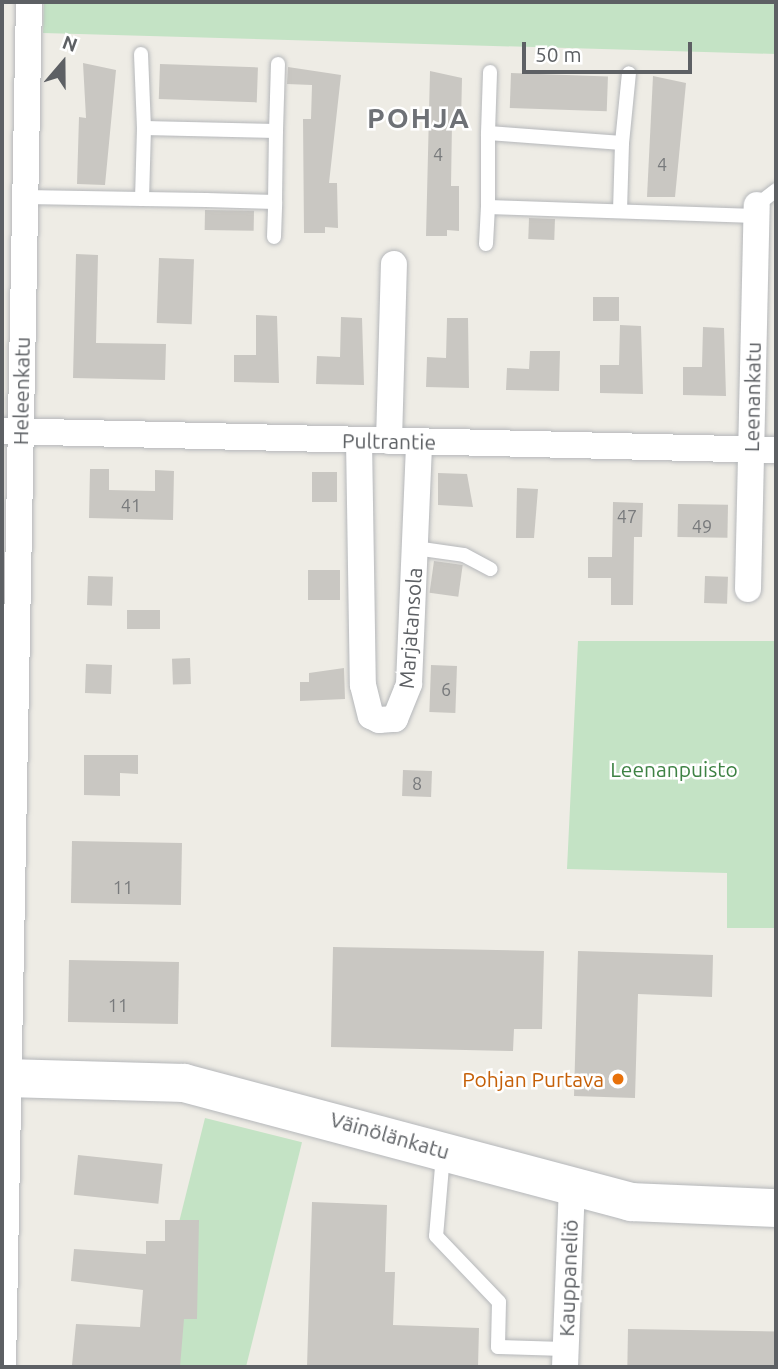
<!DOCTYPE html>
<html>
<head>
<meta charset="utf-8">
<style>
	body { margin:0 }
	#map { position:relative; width:778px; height:1369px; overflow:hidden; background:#eeece5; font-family:Ubuntu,sans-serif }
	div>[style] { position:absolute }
	.green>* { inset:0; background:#c4e3c5; transform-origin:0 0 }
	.building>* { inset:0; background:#c9c7c2; transform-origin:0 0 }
	.roads { filter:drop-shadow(0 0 2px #b5b7ba) drop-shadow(0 0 2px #b5b7ba) }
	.lane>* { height:14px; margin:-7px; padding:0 7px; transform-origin:7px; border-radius:7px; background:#fff }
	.street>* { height:26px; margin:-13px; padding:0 13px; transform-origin:13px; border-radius:13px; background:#fff }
	.secondary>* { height:38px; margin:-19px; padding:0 19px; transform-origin:19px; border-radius:19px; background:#fff }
	.dots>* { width:19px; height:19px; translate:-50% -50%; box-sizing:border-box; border:4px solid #fff; border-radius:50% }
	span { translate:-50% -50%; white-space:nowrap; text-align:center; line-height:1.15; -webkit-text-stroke:5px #fff; paint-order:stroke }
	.number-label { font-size:18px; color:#787a7c }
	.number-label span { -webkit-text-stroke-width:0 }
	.street-label { font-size:21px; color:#5d6064 }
	.park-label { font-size:21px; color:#3e8244 }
	.food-label { font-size:21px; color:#c56008 }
	.right { translate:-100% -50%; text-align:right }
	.district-label { font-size:28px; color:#6e7176; font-weight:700; letter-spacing:2px }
	.frame { position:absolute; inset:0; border:4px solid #5d6064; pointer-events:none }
	.north { position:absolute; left:28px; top:28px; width:70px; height:70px; -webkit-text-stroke:5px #fff; paint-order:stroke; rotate:20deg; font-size:19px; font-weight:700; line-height:28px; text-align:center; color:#5d6064 }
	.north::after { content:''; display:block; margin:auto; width:24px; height:32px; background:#5d6064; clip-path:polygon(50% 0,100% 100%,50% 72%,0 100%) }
	.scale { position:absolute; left:522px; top:42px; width:170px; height:32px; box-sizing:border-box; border:4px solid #5d6064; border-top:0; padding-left:9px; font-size:21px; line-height:24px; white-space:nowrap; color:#5d6064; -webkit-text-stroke:5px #fff; paint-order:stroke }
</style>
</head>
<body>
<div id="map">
	<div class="green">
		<i style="clip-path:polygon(44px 2px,776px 2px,776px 54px,43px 33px)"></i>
		<i style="clip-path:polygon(578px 641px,776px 641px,776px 928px,727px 928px,727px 873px,567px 869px)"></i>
		<i style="left:205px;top:1118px;width:100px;height:249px;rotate:14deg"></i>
	</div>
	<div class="building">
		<i style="clip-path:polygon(83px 63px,116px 70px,105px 185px,77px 184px,79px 117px,86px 118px)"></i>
		<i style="left:160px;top:64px;width:98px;height:35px;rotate:2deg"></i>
		<i style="clip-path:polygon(288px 67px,341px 75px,329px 183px,337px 183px,338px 228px,325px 227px,325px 233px,304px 233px,303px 119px,311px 119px,312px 85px,287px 84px)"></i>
		<i style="clip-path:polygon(430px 71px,462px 78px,461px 123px,452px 123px,451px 186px,459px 186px,459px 231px,447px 230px,447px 236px,426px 236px)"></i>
		<i style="left:511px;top:73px;width:97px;height:35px;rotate:2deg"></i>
		<i style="clip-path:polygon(653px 76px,686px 83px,675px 197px,647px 197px)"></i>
		<i style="left:205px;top:210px;width:49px;height:20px;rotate:1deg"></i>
		<i style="left:529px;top:218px;width:26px;height:21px;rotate:2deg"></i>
		<i style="clip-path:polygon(76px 254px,98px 255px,96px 343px,166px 344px,165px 380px,73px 378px)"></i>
		<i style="left:159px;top:258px;width:35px;height:65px;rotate:2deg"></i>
		<i style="left:593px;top:297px;width:26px;height:24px"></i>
		<i style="clip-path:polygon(256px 315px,277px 316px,279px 383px,234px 382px,234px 355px,256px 355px)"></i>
		<i style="clip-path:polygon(341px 317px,362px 318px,364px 385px,316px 384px,317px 356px,340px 357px)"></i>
		<i style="clip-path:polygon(447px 318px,468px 318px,469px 388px,426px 387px,427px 357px,446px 358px)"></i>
		<i style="clip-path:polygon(620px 325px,641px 326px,643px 394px,600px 393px,600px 365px,619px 365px)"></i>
		<i style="clip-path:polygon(703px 327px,724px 328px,726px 396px,683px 395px,683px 367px,702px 367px)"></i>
		<i style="clip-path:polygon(530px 351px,560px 351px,559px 391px,506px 390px,507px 368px,529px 369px)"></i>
		<i style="clip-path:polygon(90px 469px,109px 469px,109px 490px,155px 491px,155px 470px,174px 471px,173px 520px,89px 518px)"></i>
		<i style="left:312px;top:472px;width:25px;height:30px"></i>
		<i style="clip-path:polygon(438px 473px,467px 474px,473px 507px,438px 505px)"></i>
		<i style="clip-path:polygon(517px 488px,538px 489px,534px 538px,516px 538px)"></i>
		<i style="clip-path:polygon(613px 502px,643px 503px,642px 537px,634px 537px,633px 605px,611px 605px,611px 578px,588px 578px,588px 557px,612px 557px)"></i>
		<i style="left:678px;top:504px;width:50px;height:33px;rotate:1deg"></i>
		<i style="left:434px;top:561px;width:29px;height:32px;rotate:8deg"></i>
		<i style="left:308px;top:570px;width:32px;height:30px"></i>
		<i style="left:88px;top:576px;width:25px;height:29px;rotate:2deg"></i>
		<i style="left:705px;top:576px;width:23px;height:27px;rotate:2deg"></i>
		<i style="left:127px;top:610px;width:33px;height:19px"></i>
		<i style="left:190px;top:658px;width:26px;height:18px;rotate:88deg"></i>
		<i style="left:86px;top:664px;width:26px;height:29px;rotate:2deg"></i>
		<i style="left:431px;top:665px;width:26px;height:47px;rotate:2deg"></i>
		<i style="clip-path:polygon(344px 668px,345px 699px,300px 701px,300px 682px,309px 682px,309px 673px)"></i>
		<i style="clip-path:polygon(84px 755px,138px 755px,138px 774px,120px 773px,120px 796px,84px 795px)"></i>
		<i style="left:403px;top:770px;width:29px;height:26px;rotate:2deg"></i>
		<i style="left:72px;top:841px;width:110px;height:62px;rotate:1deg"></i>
		<i style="clip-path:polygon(333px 947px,544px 951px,542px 1029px,514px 1029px,513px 1051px,331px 1047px)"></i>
		<i style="clip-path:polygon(578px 951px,713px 955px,712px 997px,638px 994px,635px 1098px,574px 1096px)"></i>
		<i style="left:69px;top:960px;width:110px;height:62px;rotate:1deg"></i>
		<i style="left:78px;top:1155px;width:85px;height:40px;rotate:6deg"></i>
		<i style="clip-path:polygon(312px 1202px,387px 1205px,385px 1272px,395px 1272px,393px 1325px,479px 1328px,478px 1367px,307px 1367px)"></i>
		<i style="clip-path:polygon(165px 1220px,199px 1220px,197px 1319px,184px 1319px,180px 1367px,72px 1365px,76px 1324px,140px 1327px,143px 1290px,71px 1281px,74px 1249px,146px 1254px,146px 1241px,165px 1241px)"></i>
		<i style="left:628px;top:1329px;width:148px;height:38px;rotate:1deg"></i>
	</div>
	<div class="roads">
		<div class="lane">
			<i style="left:141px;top:54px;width:74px;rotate:87.7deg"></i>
			<i style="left:276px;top:131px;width:67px;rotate:-88.3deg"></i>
			<i style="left:488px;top:133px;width:61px;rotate:-88.1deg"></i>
			<i style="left:622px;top:143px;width:70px;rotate:-84.3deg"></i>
			<i style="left:25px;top:197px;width:117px;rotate:1deg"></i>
			<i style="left:142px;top:199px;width:64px;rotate:0.9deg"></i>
			<i style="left:206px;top:200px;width:69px;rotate:1.7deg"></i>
			<i style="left:275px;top:202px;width:71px;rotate:-89.2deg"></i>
			<i style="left:276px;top:131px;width:132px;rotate:-178.7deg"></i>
			<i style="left:144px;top:128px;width:71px;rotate:91.6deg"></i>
			<i style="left:757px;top:205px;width:24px;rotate:-38deg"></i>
			<i style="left:620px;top:211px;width:68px;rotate:-88.3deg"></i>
			<i style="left:622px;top:143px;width:134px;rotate:-175.7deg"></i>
			<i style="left:488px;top:133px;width:74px;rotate:90deg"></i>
			<i style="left:488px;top:207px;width:268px;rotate:1.9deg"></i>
			<i style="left:274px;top:237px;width:35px;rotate:-88deg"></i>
			<i style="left:486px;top:244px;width:37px;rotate:-87deg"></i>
			<i style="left:415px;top:548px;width:49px;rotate:8.1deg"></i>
			<i style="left:464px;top:555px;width:30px;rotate:28deg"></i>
			<i style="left:443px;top:1155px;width:81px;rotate:94.9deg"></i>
			<i style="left:436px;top:1236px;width:91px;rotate:46.3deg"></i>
			<i style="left:499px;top:1302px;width:45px;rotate:91.3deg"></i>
			<i style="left:498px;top:1347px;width:67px;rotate:1.7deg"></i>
		</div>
		<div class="street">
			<i style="left:2px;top:431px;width:774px;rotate:1.41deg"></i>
			<i style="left:359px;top:440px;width:245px;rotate:89.1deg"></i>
			<i style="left:363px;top:685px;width:32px;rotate:76deg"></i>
			<i style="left:371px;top:716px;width:9px;rotate:27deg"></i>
			<i style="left:379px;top:720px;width:16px;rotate:-4deg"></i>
			<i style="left:395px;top:719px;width:38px;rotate:-68deg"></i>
			<i style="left:409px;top:684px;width:242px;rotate:-87.6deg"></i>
			<i style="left:389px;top:441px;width:177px;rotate:-88.4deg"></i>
			<i style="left:748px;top:589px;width:384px;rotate:-88.7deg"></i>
			<i style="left:3px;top:1367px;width:1365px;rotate:-88.91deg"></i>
			<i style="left:565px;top:1367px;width:179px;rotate:-87.8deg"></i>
		</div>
		<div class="secondary">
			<i style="left:2px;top:1078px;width:182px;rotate:1.6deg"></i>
			<i style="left:184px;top:1083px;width:463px;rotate:14.9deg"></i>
			<i style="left:631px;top:1202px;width:145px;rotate:2.4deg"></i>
		</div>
	</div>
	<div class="dots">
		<i style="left:618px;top:1079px;background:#e8710a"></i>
	</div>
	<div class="number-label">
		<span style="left:438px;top:154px">4</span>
		<span style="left:662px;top:164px">4</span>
		<span style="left:131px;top:505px">41</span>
		<span style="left:627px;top:516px">47</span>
		<span style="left:702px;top:526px">49</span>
		<span style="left:446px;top:689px">6</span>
		<span style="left:417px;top:783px">8</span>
		<span style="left:123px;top:887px">11</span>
		<span style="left:118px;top:1005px">11</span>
	</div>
	<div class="street-label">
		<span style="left:21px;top:391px;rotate:-89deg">Heleenkatu</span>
		<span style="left:752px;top:397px;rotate:-89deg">Leenankatu</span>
		<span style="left:389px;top:441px;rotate:1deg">Pultrantie</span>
		<span style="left:410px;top:628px;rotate:-86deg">Marjatansola</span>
		<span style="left:390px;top:1135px;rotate:16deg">Väinölänkatu</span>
		<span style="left:568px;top:1278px;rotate:-88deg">Kauppaneliö</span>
	</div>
	<div class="park-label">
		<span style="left:674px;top:769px">Leenanpuisto</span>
	</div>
	<div class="food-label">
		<span class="right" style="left:604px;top:1079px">Pohjan Purtava</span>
	</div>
	<div class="district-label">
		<span style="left:419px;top:118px">POHJA</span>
	</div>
	<div class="frame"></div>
	<div class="north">N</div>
	<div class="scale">50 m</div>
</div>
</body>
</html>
